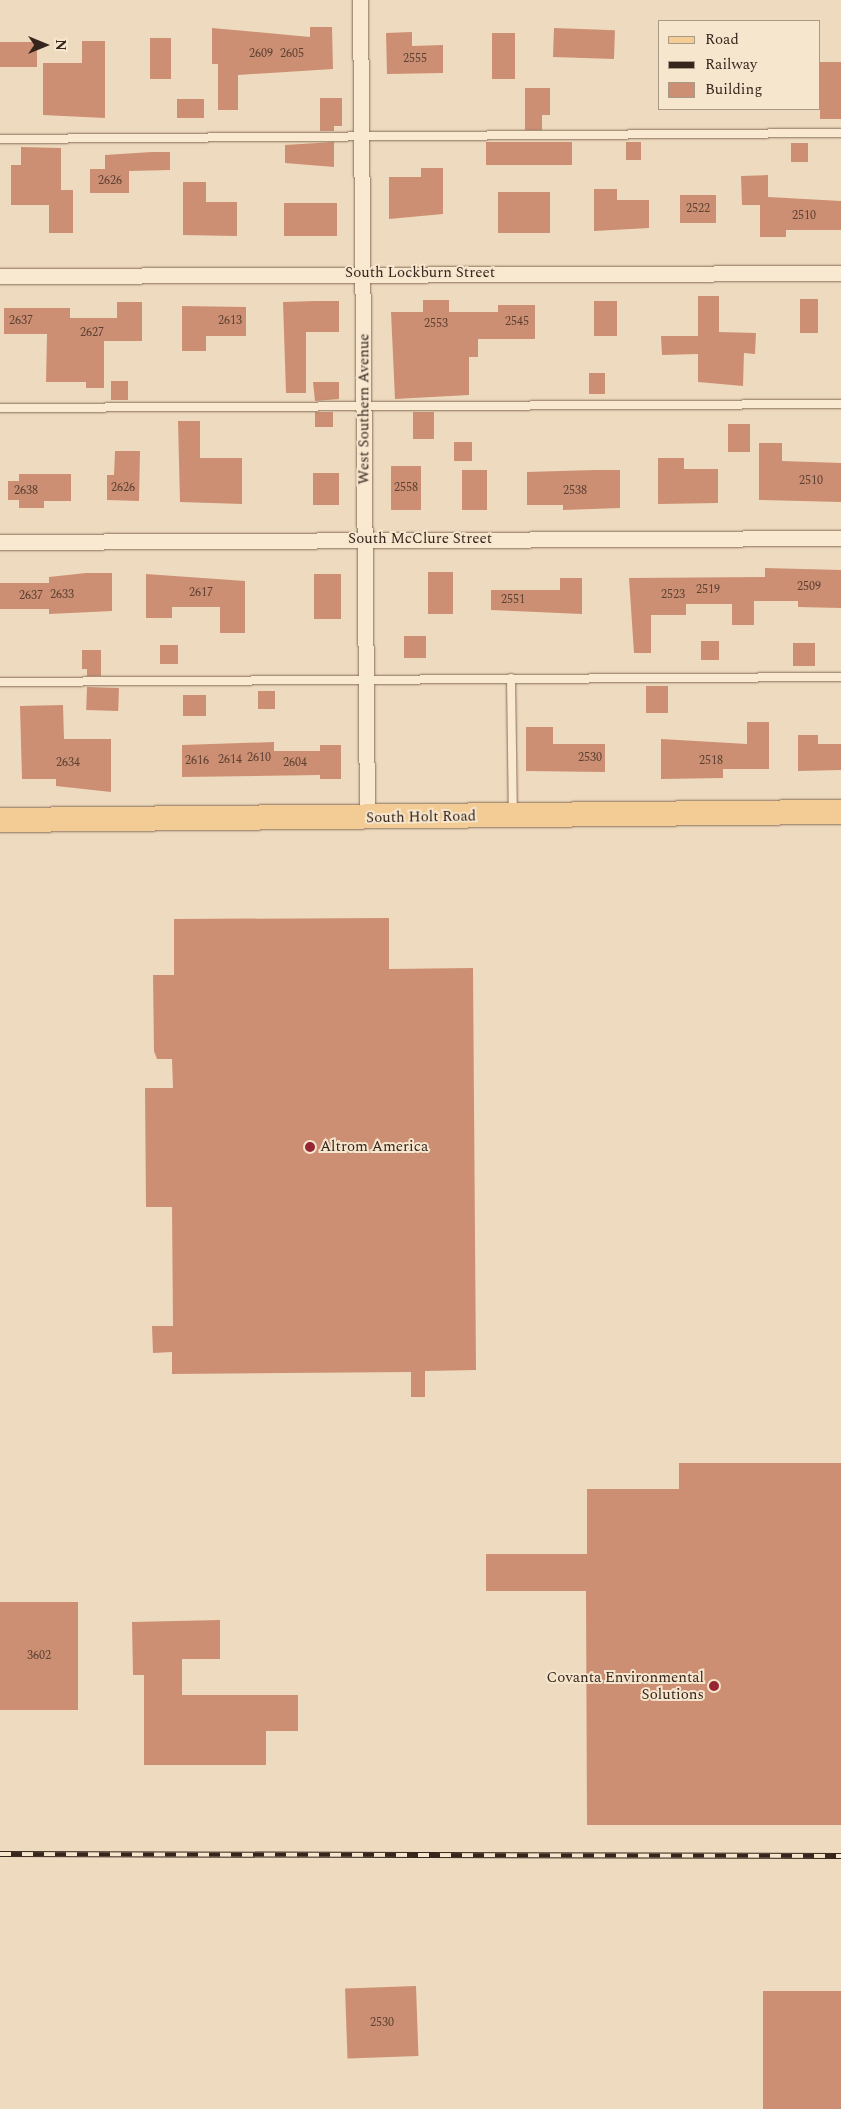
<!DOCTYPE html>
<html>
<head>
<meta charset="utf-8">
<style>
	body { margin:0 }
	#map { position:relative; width:841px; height:2109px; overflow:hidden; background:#eedabe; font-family:Spectral,serif }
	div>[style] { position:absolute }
	.building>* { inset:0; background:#cd8f73; transform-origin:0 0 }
	.roads { filter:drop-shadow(0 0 1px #876b57) drop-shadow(0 0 1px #876b57) }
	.service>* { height:8px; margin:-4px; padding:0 4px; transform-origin:4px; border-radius:4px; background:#f9e9d1 }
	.minor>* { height:15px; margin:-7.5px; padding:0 7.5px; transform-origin:7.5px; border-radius:7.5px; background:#f9e9d1 }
	.primary>* { height:24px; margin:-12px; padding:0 12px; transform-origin:12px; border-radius:12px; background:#f3cb94 }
	.rail>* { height:5.5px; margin-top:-2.75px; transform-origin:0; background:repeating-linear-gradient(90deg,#f6e6ce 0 11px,#36251c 0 22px); box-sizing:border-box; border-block:1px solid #36251c }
	.dots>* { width:14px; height:14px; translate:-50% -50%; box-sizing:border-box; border:2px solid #f6e6ce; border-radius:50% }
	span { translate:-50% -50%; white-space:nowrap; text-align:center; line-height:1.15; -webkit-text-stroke:4px #f6e6ce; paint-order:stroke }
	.number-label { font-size:12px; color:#5c4032 }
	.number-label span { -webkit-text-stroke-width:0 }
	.street-label { font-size:15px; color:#36251c }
	.poi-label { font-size:15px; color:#36251c }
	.left { translate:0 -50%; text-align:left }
	.right { translate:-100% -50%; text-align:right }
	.legend { position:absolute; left:658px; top:20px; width:162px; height:90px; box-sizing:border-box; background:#f6e6ce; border:1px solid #a99987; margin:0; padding:6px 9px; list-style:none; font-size:15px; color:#36251c }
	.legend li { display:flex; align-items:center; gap:10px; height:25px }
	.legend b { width:25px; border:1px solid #a99987 }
	.north { position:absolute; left:20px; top:20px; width:50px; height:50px; -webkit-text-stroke:4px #f6e6ce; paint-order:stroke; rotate:90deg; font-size:14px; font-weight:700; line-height:20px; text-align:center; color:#36251c }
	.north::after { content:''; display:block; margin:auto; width:18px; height:22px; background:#36251c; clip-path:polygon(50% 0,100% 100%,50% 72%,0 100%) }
</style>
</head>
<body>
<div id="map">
	<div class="building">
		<i style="clip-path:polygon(310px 27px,332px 27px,333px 69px,238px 75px,238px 110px,218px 110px,218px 64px,212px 64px,212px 28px,310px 37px)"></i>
		<i style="left:554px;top:28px;width:61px;height:29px;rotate:2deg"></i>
		<i style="clip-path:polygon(412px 32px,412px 46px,443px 45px,443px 73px,387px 74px,386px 33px)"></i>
		<i style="left:492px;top:33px;width:23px;height:46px"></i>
		<i style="left:150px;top:38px;width:21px;height:41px"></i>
		<i style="clip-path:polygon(82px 41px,105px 41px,105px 118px,43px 115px,43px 63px,82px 63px)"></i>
		<i style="left:0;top:42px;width:37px;height:25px"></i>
		<i style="left:820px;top:62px;width:21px;height:57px"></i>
		<i style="clip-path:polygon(525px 88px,550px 88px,550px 115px,542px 115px,542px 130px,525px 130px)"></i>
		<i style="clip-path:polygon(320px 98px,342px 98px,342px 126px,334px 126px,334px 131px,320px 131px)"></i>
		<i style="left:177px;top:99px;width:27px;height:19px"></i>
		<i style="clip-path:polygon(334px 142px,334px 167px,285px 163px,285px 145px)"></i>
		<i style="left:486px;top:142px;width:86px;height:23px"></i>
		<i style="left:626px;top:142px;width:15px;height:18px"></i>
		<i style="left:791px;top:143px;width:17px;height:19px"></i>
		<i style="clip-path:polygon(21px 147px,61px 148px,61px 190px,73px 190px,73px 233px,49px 233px,49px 205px,11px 205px,11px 165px,21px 165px)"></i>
		<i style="clip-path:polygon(152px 152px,170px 152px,170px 170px,129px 171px,129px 193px,90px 193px,90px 169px,105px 169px,105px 155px)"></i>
		<i style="clip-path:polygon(421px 168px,443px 168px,443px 214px,389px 219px,389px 177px,421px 177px)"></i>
		<i style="clip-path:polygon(768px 175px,768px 197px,841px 201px,841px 230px,786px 230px,786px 237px,760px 237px,760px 205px,742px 205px,741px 176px)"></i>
		<i style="clip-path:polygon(183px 182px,206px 182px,206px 202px,237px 202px,237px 236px,183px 235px)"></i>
		<i style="clip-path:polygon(594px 189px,617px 189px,617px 200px,649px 200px,649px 228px,594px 231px)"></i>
		<i style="left:550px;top:192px;width:41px;height:52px;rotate:90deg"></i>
		<i style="left:680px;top:195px;width:36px;height:28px"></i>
		<i style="left:284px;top:203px;width:53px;height:33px"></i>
		<i style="clip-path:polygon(698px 296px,719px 296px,719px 332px,756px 333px,755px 354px,744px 353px,743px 386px,698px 382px,698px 354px,662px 355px,661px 336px,698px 336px)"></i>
		<i style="left:800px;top:299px;width:18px;height:34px"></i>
		<i style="clip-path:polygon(423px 300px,449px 300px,449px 312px,498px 312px,498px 305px,535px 305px,535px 339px,478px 339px,478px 357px,469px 357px,469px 395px,395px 399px,391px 312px,423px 312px)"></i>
		<i style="clip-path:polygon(316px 301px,339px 301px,339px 332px,306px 332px,306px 393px,286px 393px,283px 302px)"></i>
		<i style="left:594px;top:301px;width:23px;height:35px"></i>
		<i style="clip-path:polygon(117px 302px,142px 302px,142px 341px,104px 341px,104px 388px,86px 388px,86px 382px,46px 382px,47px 334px,4px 334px,4px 308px,70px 308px,70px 318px,117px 318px)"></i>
		<i style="clip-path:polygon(182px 306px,246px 307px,246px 336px,206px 336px,206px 351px,182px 351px)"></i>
		<i style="left:589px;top:373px;width:16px;height:21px"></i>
		<i style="left:111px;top:381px;width:17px;height:19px"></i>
		<i style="clip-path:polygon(313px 382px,339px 382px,339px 399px,315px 401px)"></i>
		<i style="left:315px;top:412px;width:18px;height:15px"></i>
		<i style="left:413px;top:412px;width:21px;height:27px"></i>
		<i style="clip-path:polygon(178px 421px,200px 421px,200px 458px,242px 458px,242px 504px,180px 502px)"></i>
		<i style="left:728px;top:424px;width:22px;height:28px"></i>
		<i style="left:454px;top:442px;width:18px;height:19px"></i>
		<i style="clip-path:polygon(759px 443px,782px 443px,782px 461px,841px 463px,841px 502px,759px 500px)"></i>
		<i style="clip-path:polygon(115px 451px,140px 451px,139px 501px,107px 500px,107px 475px,114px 475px)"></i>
		<i style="clip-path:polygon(658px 458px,684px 458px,684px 469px,718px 469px,718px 503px,658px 504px)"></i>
		<i style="left:391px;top:466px;width:30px;height:44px"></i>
		<i style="left:462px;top:470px;width:25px;height:40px"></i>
		<i style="clip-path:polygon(595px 470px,620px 470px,620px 508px,563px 510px,563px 505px,527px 505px,527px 472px)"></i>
		<i style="left:313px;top:473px;width:26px;height:32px"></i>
		<i style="clip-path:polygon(19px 474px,71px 474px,71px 501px,44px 501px,44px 508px,19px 508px,19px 500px,8px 500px,8px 481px,19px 481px)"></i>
		<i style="clip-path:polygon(765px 568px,841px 570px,841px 608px,798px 607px,798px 601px,754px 601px,754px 625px,732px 625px,732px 604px,686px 604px,686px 615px,651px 615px,651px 653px,634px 653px,629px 578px,765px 577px)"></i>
		<i style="left:428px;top:572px;width:25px;height:42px"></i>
		<i style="clip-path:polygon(86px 573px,112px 573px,112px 611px,49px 614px,49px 609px,0 609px,0 583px,49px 583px,49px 577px)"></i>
		<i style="clip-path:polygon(146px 574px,245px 581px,245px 633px,220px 633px,220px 607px,172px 607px,172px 618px,146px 618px)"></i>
		<i style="left:314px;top:574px;width:27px;height:45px"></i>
		<i style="clip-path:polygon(560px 578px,582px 578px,582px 614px,491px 610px,491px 590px,560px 590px)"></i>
		<i style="left:404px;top:636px;width:22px;height:22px"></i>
		<i style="left:701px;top:641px;width:18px;height:19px"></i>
		<i style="left:793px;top:643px;width:22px;height:23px"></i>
		<i style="left:160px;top:645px;width:18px;height:19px"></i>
		<i style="clip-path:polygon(82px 650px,101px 650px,101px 676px,87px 676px,87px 669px,82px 669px)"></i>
		<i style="left:646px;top:686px;width:22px;height:27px"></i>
		<i style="left:87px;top:687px;width:32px;height:23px;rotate:2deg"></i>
		<i style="left:258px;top:691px;width:17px;height:18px"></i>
		<i style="left:183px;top:695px;width:23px;height:21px"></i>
		<i style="clip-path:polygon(63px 705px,64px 739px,111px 739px,111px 792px,56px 786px,56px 779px,22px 779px,20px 706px)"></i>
		<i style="clip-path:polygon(747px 722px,769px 722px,769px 769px,723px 769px,723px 778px,661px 779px,661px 739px,747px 744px)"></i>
		<i style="clip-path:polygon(526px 727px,553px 727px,553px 744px,605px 744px,605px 772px,526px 771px)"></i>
		<i style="clip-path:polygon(798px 735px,818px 735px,818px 744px,841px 744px,841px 770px,798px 771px)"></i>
		<i style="clip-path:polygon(274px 742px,274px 751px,320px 751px,320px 745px,341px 745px,341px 779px,320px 779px,320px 775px,182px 777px,182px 745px)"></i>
		<i style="clip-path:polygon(389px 918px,389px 969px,473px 968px,476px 1370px,425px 1371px,425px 1397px,411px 1397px,411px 1372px,172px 1374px,172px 1352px,153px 1353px,152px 1326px,173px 1326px,172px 1207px,146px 1207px,145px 1088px,173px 1088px,172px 1059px,157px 1059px,154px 1051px,153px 975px,174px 975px,174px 919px)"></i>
		<i style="clip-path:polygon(679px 1463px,841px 1463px,841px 1825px,587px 1825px,586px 1591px,486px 1591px,486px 1554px,587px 1554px,587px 1489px,679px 1489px)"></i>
		<i style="left:0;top:1602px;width:78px;height:108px"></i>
		<i style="clip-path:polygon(220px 1620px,220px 1659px,182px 1659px,182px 1695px,298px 1695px,298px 1731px,266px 1731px,266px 1765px,144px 1765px,144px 1675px,133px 1675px,132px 1622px)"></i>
		<i style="left:416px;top:1986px;width:70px;height:71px;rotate:88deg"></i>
		<i style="left:841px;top:1991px;width:118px;height:78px;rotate:90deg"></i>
	</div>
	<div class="roads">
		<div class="service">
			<i style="left:0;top:139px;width:841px;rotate:-0.41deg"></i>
			<i style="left:0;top:408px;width:841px;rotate:-0.27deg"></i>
			<i style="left:511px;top:678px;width:135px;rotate:89.2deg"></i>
			<i style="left:0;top:682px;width:841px;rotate:-0.34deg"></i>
		</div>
		<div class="minor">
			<i style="left:360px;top:0;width:818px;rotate:89.51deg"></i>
			<i style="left:0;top:276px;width:841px;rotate:-0.2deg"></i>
			<i style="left:0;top:542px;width:841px;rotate:-0.27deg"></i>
		</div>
		<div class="primary">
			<i style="left:0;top:820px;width:841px;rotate:-0.55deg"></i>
		</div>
	</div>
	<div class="rail">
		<i style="left:0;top:1854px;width:841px;rotate:0.14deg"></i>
	</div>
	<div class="dots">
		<i style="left:310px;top:1147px;background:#962633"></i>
		<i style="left:714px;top:1686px;background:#962633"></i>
	</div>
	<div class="number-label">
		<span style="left:261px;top:54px">2609</span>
		<span style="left:292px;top:54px">2605</span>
		<span style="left:415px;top:59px">2555</span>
		<span style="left:110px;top:181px">2626</span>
		<span style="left:698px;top:209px">2522</span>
		<span style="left:804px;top:216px">2510</span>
		<span style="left:21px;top:321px">2637</span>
		<span style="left:230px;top:321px">2613</span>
		<span style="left:517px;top:322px">2545</span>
		<span style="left:436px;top:324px">2553</span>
		<span style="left:92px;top:333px">2627</span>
		<span style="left:811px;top:481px">2510</span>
		<span style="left:123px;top:488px">2626</span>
		<span style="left:406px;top:488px">2558</span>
		<span style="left:26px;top:491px">2638</span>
		<span style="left:575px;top:491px">2538</span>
		<span style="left:809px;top:587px">2509</span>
		<span style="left:708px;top:590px">2519</span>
		<span style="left:201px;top:593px">2617</span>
		<span style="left:62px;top:595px">2633</span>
		<span style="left:673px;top:595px">2523</span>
		<span style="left:31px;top:596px">2637</span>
		<span style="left:513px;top:600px">2551</span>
		<span style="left:259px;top:758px">2610</span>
		<span style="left:590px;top:758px">2530</span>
		<span style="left:230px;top:760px">2614</span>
		<span style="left:197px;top:761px">2616</span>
		<span style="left:711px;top:761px">2518</span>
		<span style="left:68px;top:763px">2634</span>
		<span style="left:295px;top:763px">2604</span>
		<span style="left:39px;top:1656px">3602</span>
		<span style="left:382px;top:2023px">2530</span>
	</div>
	<div class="street-label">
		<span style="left:420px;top:273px">South Lockburn Street</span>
		<span style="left:364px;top:409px;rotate:-90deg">West Southern Avenue</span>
		<span style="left:420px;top:539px">South McClure Street</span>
		<span style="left:421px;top:817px;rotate:-1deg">South Holt Road</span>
	</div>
	<div class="poi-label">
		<span class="left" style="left:320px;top:1147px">Altrom America</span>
		<span class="right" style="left:704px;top:1686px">Covanta Environmental<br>Solutions</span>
	</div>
	<ul class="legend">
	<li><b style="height:6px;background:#f3cb94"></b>Road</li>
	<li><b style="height:6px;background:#36251c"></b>Railway</li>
	<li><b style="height:14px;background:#cd8f73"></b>Building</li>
	</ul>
	<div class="north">N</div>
</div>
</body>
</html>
